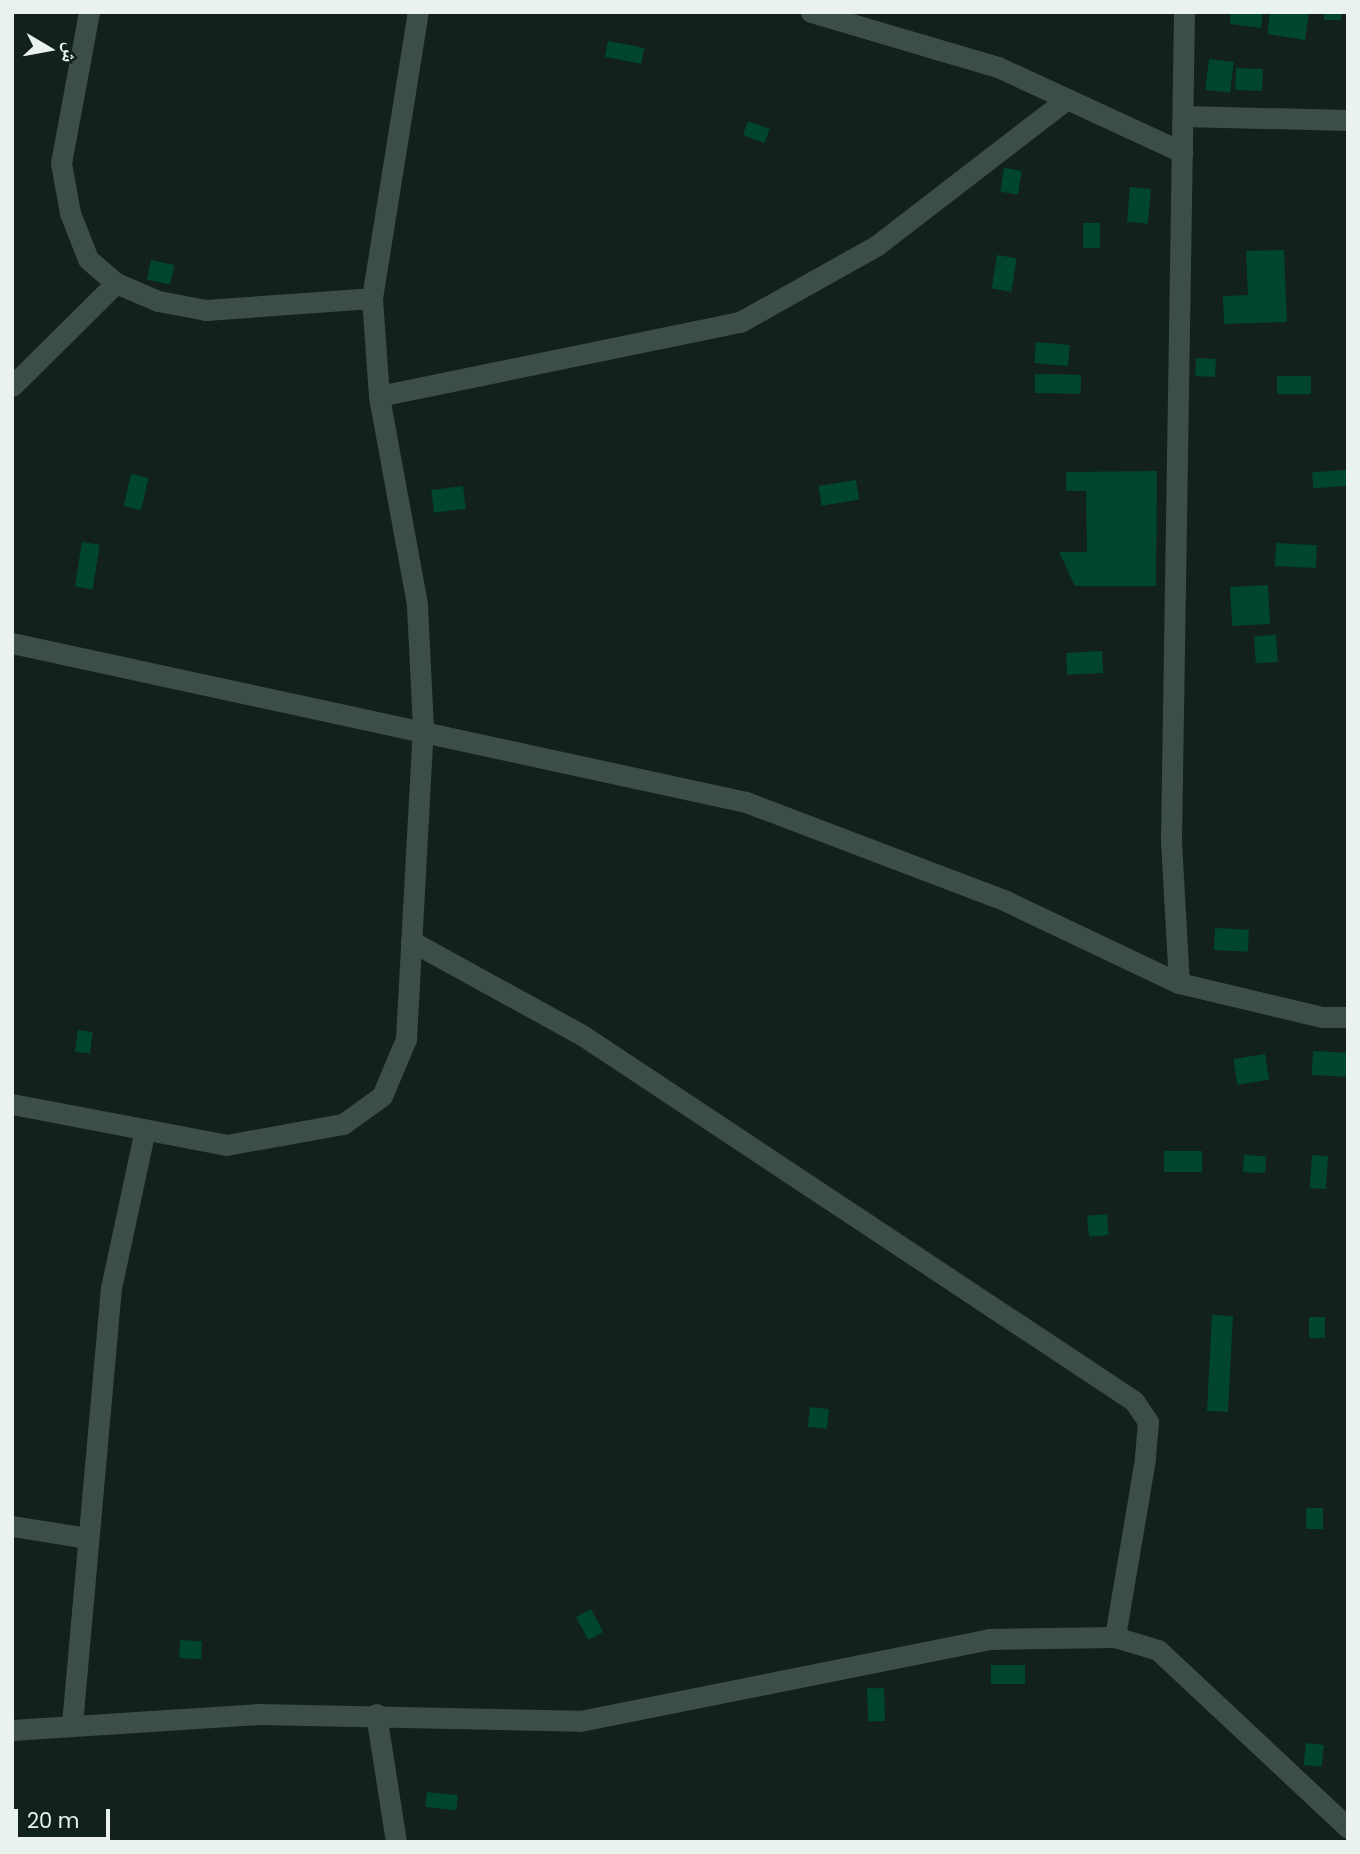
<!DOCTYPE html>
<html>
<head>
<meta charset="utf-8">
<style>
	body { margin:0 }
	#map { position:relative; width:1360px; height:1854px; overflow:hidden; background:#12211b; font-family:Poppins,"Noto Naskh Arabic",sans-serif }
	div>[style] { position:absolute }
	.building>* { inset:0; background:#00452f; transform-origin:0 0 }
	.minor>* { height:21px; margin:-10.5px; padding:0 10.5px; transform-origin:10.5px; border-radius:10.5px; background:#3d4e46 }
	span { translate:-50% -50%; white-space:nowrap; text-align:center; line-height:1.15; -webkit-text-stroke:7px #12211b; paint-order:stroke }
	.frame { position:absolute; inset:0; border:14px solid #e9f2ee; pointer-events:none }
	.north { position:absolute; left:14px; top:14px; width:70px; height:70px; -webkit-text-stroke:5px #12211b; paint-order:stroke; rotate:100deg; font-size:19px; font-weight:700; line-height:28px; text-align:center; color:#e9f2ee }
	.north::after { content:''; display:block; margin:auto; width:24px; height:32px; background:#e9f2ee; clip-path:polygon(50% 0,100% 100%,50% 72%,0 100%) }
	.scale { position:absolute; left:14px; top:1809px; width:96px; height:32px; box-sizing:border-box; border:4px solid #e9f2ee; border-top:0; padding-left:9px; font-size:21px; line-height:24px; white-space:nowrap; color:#e9f2ee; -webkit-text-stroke:5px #12211b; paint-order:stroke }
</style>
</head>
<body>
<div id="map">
	<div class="building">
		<i style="clip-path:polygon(1231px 12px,1263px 12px,1261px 28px,1230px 24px)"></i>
		<i style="clip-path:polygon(1270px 12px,1309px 12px,1305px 40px,1267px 34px)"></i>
		<i style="left:1324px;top:12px;width:17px;height:8px"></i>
		<i style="left:608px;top:41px;width:37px;height:16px;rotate:11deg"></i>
		<i style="left:1209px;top:59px;width:25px;height:31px;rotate:7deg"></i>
		<i style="left:1236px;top:68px;width:27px;height:22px;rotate:2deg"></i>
		<i style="left:748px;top:121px;width:23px;height:15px;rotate:20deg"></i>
		<i style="left:1004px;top:168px;width:18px;height:24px;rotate:9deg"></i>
		<i style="left:1130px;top:187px;width:21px;height:35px;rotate:5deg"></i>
		<i style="left:1083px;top:223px;width:17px;height:25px"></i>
		<i style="clip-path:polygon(1284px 250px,1287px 322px,1224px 324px,1223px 296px,1248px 295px,1246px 251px)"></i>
		<i style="left:997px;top:255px;width:20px;height:34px;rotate:9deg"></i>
		<i style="left:151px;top:260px;width:24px;height:20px;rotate:12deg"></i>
		<i style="left:1036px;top:342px;width:34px;height:21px;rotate:5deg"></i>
		<i style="left:1196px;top:358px;width:20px;height:18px;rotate:3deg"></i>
		<i style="left:1035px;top:374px;width:46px;height:19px;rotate:1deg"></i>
		<i style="left:1277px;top:376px;width:34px;height:18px"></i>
		<i style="left:1346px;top:470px;width:16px;height:34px;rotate:86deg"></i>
		<i style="clip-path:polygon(1157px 471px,1156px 586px,1075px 586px,1059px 552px,1087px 552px,1086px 491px,1066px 491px,1066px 472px)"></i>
		<i style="left:131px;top:474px;width:18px;height:33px;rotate:13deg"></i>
		<i style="left:856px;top:480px;width:20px;height:38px;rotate:81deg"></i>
		<i style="left:463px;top:486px;width:23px;height:32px;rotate:83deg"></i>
		<i style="left:82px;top:542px;width:18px;height:45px;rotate:9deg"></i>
		<i style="left:1276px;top:543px;width:41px;height:23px;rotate:3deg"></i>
		<i style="left:1268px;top:585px;width:39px;height:38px;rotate:87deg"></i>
		<i style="left:1276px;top:635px;width:27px;height:22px;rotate:86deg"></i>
		<i style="left:1102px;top:651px;width:22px;height:36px;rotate:87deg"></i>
		<i style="left:1215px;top:928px;width:34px;height:22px;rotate:3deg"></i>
		<i style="left:78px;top:1030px;width:15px;height:22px;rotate:8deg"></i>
		<i style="left:1313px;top:1051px;width:35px;height:24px;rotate:3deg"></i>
		<i style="left:1265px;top:1054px;width:26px;height:32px;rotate:81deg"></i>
		<i style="left:1164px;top:1151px;width:38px;height:21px"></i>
		<i style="left:1244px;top:1155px;width:22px;height:17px;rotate:3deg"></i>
		<i style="left:1312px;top:1155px;width:16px;height:33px;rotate:4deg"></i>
		<i style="left:1107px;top:1214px;width:21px;height:20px;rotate:85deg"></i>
		<i style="left:1212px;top:1315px;width:21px;height:96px;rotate:3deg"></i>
		<i style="left:1309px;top:1317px;width:16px;height:21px"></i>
		<i style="left:810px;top:1407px;width:19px;height:20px;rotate:6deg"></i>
		<i style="left:1306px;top:1508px;width:17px;height:21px"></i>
		<i style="left:591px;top:1609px;width:26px;height:17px;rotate:62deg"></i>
		<i style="left:180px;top:1640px;width:22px;height:18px;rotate:3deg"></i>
		<i style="left:991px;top:1665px;width:34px;height:19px"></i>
		<i style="left:884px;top:1688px;width:33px;height:17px;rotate:88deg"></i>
		<i style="left:1306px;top:1743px;width:18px;height:22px;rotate:6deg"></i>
		<i style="left:427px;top:1792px;width:31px;height:15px;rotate:6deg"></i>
	</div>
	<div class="minor">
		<i style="left:89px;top:12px;width:154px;rotate:100.5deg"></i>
		<i style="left:61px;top:163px;width:51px;rotate:79.8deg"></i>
		<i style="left:70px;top:213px;width:49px;rotate:68.6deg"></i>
		<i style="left:88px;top:259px;width:37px;rotate:41deg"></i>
		<i style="left:116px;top:283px;width:46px;rotate:23.2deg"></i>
		<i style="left:158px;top:301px;width:49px;rotate:10.6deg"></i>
		<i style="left:206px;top:310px;width:166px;rotate:-4.1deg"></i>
		<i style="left:811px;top:12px;width:195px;rotate:16.4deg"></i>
		<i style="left:998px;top:67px;width:203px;rotate:24.8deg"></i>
		<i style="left:1184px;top:12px;width:829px;rotate:90.9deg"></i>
		<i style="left:1171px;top:841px;width:142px;rotate:86.8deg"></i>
		<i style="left:1179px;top:983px;width:147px;rotate:13.4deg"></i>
		<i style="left:1322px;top:1017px;width:26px"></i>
		<i style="left:1183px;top:116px;width:165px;rotate:1.4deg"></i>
		<i style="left:12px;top:386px;width:146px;rotate:-44.7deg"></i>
		<i style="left:379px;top:396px;width:369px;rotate:-11.6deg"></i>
		<i style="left:740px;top:322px;width:156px;rotate:-29.2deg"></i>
		<i style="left:876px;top:246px;width:241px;rotate:-37.6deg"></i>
		<i style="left:12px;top:643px;width:751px;rotate:12.22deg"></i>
		<i style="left:746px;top:802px;width:278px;rotate:20.8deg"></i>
		<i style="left:1006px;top:901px;width:191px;rotate:25.4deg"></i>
		<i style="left:411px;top:941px;width:195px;rotate:28.8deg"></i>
		<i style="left:582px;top:1035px;width:662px;rotate:33.55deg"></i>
		<i style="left:1134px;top:1401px;width:25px;rotate:56deg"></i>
		<i style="left:1148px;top:1422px;width:37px;rotate:95deg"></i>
		<i style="left:1145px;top:1459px;width:181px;rotate:99.6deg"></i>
		<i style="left:12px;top:1104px;width:218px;rotate:10.8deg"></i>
		<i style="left:226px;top:1145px;width:119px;rotate:-10.2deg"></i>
		<i style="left:343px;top:1124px;width:48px;rotate:-35.7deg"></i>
		<i style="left:382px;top:1096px;width:62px;rotate:-67.2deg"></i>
		<i style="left:406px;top:1039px;width:311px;rotate:-86.9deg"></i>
		<i style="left:423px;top:728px;width:124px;rotate:-92.8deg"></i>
		<i style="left:417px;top:604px;width:211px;rotate:-100.4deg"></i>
		<i style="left:379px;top:396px;width:98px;rotate:-94.1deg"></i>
		<i style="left:372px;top:298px;width:290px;rotate:-80.9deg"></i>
		<i style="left:12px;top:1526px;width:77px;rotate:9deg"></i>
		<i style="left:376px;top:1714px;width:130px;rotate:81.1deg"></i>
		<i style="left:72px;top:1724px;width:438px;rotate:-84.9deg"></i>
		<i style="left:111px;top:1288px;width:162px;rotate:-77.9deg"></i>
		<i style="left:12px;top:1730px;width:247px;rotate:-3.7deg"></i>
		<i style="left:258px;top:1714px;width:322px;rotate:1.2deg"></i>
		<i style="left:580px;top:1721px;width:417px;rotate:-11.3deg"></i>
		<i style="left:989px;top:1639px;width:126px;rotate:-0.9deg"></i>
		<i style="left:1115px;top:1637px;width:45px;rotate:16.8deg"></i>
		<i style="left:1158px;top:1650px;width:260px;rotate:43.1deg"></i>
	</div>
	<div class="frame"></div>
	<div class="north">ش</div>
	<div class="scale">20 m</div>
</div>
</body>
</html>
